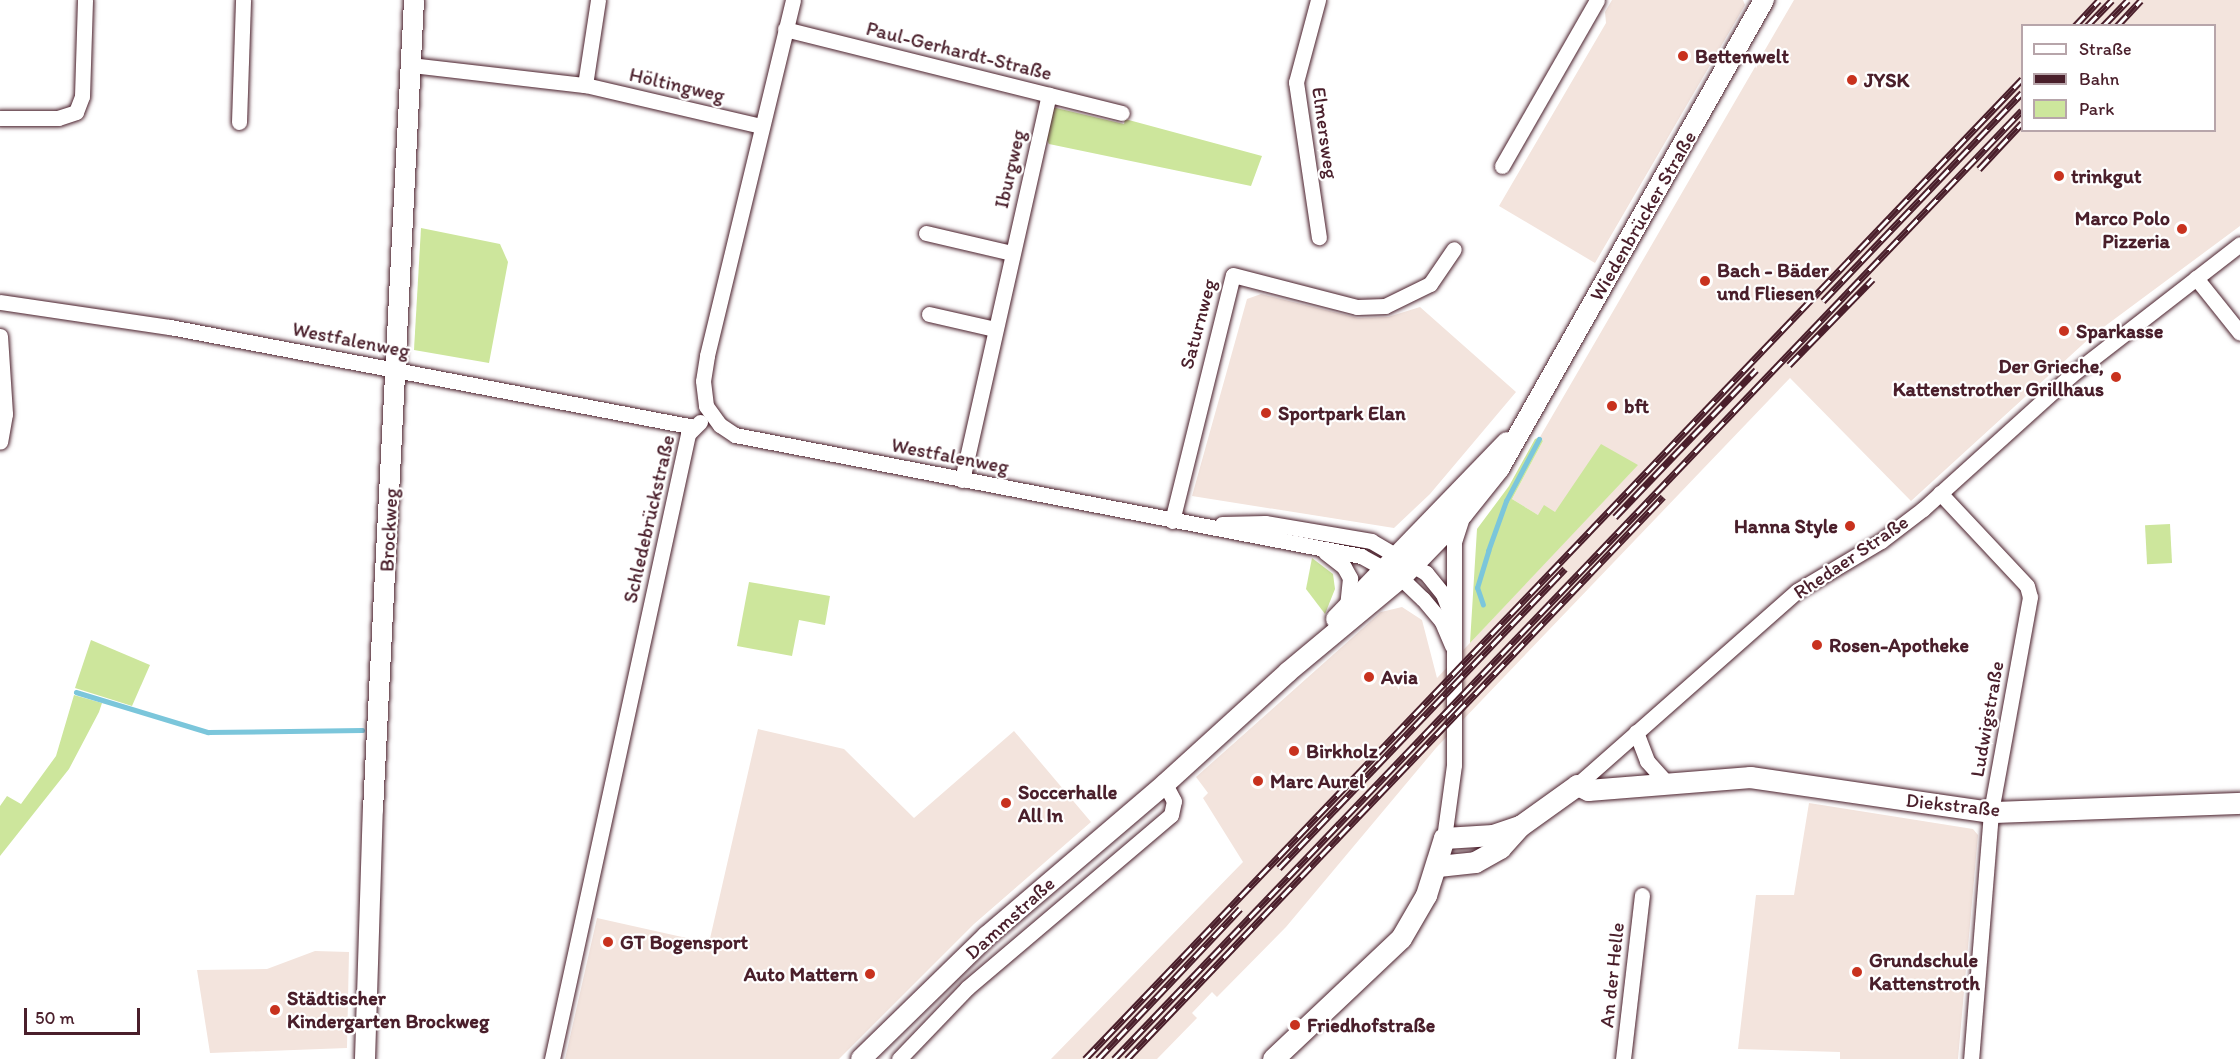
<!DOCTYPE html>
<html>
<head>
<meta charset="utf-8">
<style>
	body { margin:0 }
	#map { position:relative; width:2240px; height:1059px; overflow:hidden; background:#fff; font-family:Itim,sans-serif }
	div>[style] { position:absolute }
	.built>* { inset:0; background:#f3e4dd }
	.green>* { inset:0; background:#cde69c; transform-origin:0 0 }
	.stream>* { height:4.5px; margin:-2.25px; padding:0 2.25px; transform-origin:2.25px; border-radius:2.25px; background:#7bc6db }
	.roads { filter:drop-shadow(0 0 2px #4a1f2b) drop-shadow(0 0 2px #4a1f2b) }
	.minor>* { height:15px; margin:-7.5px; padding:0 7.5px; transform-origin:7.5px; border-radius:7.5px; background:#fff }
	.tertiary>* { height:20px; margin:-10px; padding:0 10px; transform-origin:10px; border-radius:10px; background:#fff }
	.secondary>* { height:21px; margin:-10.5px; padding:0 10.5px; transform-origin:10.5px; border-radius:10.5px; background:#fff }
	.rail>* { height:7px; margin-top:-3.5px; transform-origin:0; background:repeating-linear-gradient(90deg,#fff 0 14px,#4a1f2b 0 28px); box-sizing:border-box; border-block:2px solid #4a1f2b }
	.dots>* { width:16px; height:16px; translate:-50% -50%; box-sizing:border-box; border:3px solid #fff; border-radius:50% }
	span { translate:-50% -50%; white-space:nowrap; text-align:center; line-height:1.15; -webkit-text-stroke:4.5px #fff; paint-order:stroke }
	.street-label { font-size:20px; color:#4a1f2b }
	.poi-label { font-size:20px; color:#4a1f2b; font-weight:700 }
	.left { translate:0 -50%; text-align:left }
	.right { translate:-100% -50%; text-align:right }
	.legend { position:absolute; left:2021px; top:24px; width:195px; height:108px; box-sizing:border-box; background:#fff; border:2px solid #b7a5aa; margin:0; padding:8px 10px; list-style:none; font-size:18px; color:#4a1f2b }
	.legend li { display:flex; align-items:center; gap:12px; height:30px }
	.legend b { width:30px; border:2px solid #b7a5aa }
	.scale { position:absolute; left:24px; top:1008px; width:116px; height:27px; box-sizing:border-box; border:3px solid #4a1f2b; border-top:0; padding-left:8px; font-size:18px; line-height:21px; white-space:nowrap; color:#4a1f2b; -webkit-text-stroke:4px #fff; paint-order:stroke }
</style>
</head>
<body>
<div id="map">
	<div class="built">
		<i style="clip-path:polygon(1612px 0,1743px 0,1745px 5px,1595px 263px,1499px 206px,1606px 23px,1605px 12px)"></i>
		<i style="clip-path:polygon(evenodd,1794px 0,2240px 0,2240px 226px,2093px 335px,1911px 501px,1790px 378px,1436px 748px,1286px 927px,1217px 997px,1212px 992px,1192px 1013px,1197px 1018px,1157px 1059px,1051px 1059px,1243px 862px,1203px 798px,1208px 793px,1196px 777px,1381px 612px,1402px 607px,1422px 620px,1437px 678px,1637px 465px,1555px 512px,1538px 515px,1512px 499px,1543px 441px,1540px 437px,1794px 0,2022px 26px,2214px 26px,2214px 130px,2022px 130px,2022px 26px)"></i>
		<i style="clip-path:polygon(1261px 294px,1358px 318px,1388px 317px,1420px 307px,1516px 392px,1430px 494px,1394px 528px,1192px 496px,1247px 299px)"></i>
		<i style="clip-path:polygon(758px 729px,844px 749px,914px 818px,1014px 731px,1091px 822px,974px 924px,839px 1059px,565px 1059px,597px 918px,709px 943px)"></i>
		<i style="clip-path:polygon(1809px 803px,1973px 829px,1978px 835px,1958px 1059px,1840px 1059px,1840px 1052px,1738px 1049px,1756px 895px,1794px 895px)"></i>
		<i style="clip-path:polygon(315px 951px,349px 952px,347px 1048px,210px 1053px,197px 970px,267px 969px)"></i>
	</div>
	<div class="green">
		<i style="clip-path:polygon(1052px 107px,1124px 124px,1125px 119px,1262px 156px,1251px 186px,1049px 144px,1045px 136px)"></i>
		<i style="clip-path:polygon(421px 228px,500px 244px,508px 262px,489px 363px,414px 350px)"></i>
		<i style="clip-path:polygon(1540px 437px,1543px 441px,1512px 499px,1538px 515px,1544px 505px,1555px 512px,1601px 444px,1638px 465px,1470px 643px,1477px 529px,1509px 486px,1535px 439px)"></i>
		<i style="left:2170px;top:524px;width:39px;height:25px;rotate:87deg"></i>
		<i style="clip-path:polygon(1312px 558px,1333px 574px,1335px 589px,1325px 614px,1306px 589px)"></i>
		<i style="clip-path:polygon(749px 582px,830px 596px,825px 625px,799px 620px,792px 656px,737px 646px)"></i>
		<i style="clip-path:polygon(91px 640px,150px 665px,132px 706px,75px 688px)"></i>
		<i style="clip-path:polygon(74px 695px,102px 703px,99px 712px,69px 769px,0 856px,0 806px,7px 796px,21px 804px,56px 756px)"></i>
	</div>
	<div class="stream">
		<i style="left:1483px;top:605px;width:18px;rotate:-109deg"></i>
		<i style="left:1477px;top:588px;width:39px;rotate:-73deg"></i>
		<i style="left:1488px;top:551px;width:53px;rotate:-70.2deg"></i>
		<i style="left:1506px;top:501px;width:70px;rotate:-62deg"></i>
		<i style="left:76px;top:692px;width:138px;rotate:16.9deg"></i>
		<i style="left:208px;top:732px;width:154px;rotate:-0.7deg"></i>
	</div>
	<div class="roads">
		<div class="minor">
			<i style="left:793px;top:0;width:366px;rotate:103.6deg"></i>
			<i style="left:707px;top:356px;width:25px;rotate:99deg"></i>
			<i style="left:703px;top:381px;width:25px;rotate:83deg"></i>
			<i style="left:706px;top:406px;width:24px;rotate:54deg"></i>
			<i style="left:720px;top:425px;width:18px;rotate:34deg"></i>
			<i style="left:735px;top:435px;width:638px;rotate:10.94deg"></i>
			<i style="left:1361px;top:556px;width:46px;rotate:28.8deg"></i>
			<i style="left:1401px;top:578px;width:30px;rotate:44deg"></i>
			<i style="left:1423px;top:599px;width:30px;rotate:50deg"></i>
			<i style="left:1442px;top:622px;width:26px;rotate:67deg"></i>
			<i style="left:1318px;top:0;width:85px;rotate:105deg"></i>
			<i style="left:1296px;top:82px;width:157px;rotate:81.6deg"></i>
			<i style="left:785px;top:29px;width:347px;rotate:14deg"></i>
			<i style="left:411px;top:65px;width:175px;rotate:6.6deg"></i>
			<i style="left:585px;top:85px;width:181px;rotate:13.1deg"></i>
			<i style="left:585px;top:85px;width:86px;rotate:-81.3deg"></i>
			<i style="left:0;top:118px;width:58px"></i>
			<i style="left:58px;top:118px;width:19px;rotate:-18deg"></i>
			<i style="left:76px;top:112px;width:17px;rotate:-69deg"></i>
			<i style="left:82px;top:96px;width:96px;rotate:-88.2deg"></i>
			<i style="left:239px;top:122px;width:122px;rotate:-88.1deg"></i>
			<i style="left:1502px;top:166px;width:191px;rotate:-60.2deg"></i>
			<i style="left:926px;top:233px;width:88px;rotate:13.1deg"></i>
			<i style="left:2196px;top:278px;width:70px;rotate:51.3deg"></i>
			<i style="left:0;top:302px;width:172px;rotate:8.4deg"></i>
			<i style="left:170px;top:327px;width:533px;rotate:10.8deg"></i>
			<i style="left:929px;top:314px;width:68px;rotate:12.8deg"></i>
			<i style="left:0;top:336px;width:78px;rotate:86.3deg"></i>
			<i style="left:5px;top:414px;width:28px;rotate:100deg"></i>
			<i style="left:962px;top:480px;width:395px;rotate:-77.3deg"></i>
			<i style="left:1940px;top:493px;width:127px;rotate:46.9deg"></i>
			<i style="left:2027px;top:586px;width:11px;rotate:75deg"></i>
			<i style="left:2030px;top:597px;width:219px;rotate:100.3deg"></i>
			<i style="left:1991px;top:812px;width:248px;rotate:94.6deg"></i>
			<i style="left:1172px;top:521px;width:253px;rotate:-76.1deg"></i>
			<i style="left:1233px;top:275px;width:128px;rotate:14.5deg"></i>
			<i style="left:1357px;top:307px;width:28px;rotate:-2deg"></i>
			<i style="left:1385px;top:306px;width:50px;rotate:-26.1deg"></i>
			<i style="left:1430px;top:284px;width:42px;rotate:-55.6deg"></i>
			<i style="left:1222px;top:524px;width:43px;rotate:-1.3deg"></i>
			<i style="left:1265px;top:523px;width:108px;rotate:9.6deg"></i>
			<i style="left:1371px;top:541px;width:64px;rotate:30.2deg"></i>
			<i style="left:1426px;top:573px;width:27px;rotate:51deg"></i>
			<i style="left:1443px;top:594px;width:28px;rotate:69deg"></i>
			<i style="left:1325px;top:552px;width:24px;rotate:38deg"></i>
			<i style="left:1344px;top:567px;width:13px;rotate:61deg"></i>
			<i style="left:1350px;top:578px;width:28px;rotate:96deg"></i>
			<i style="left:1636px;top:732px;width:31px;rotate:69deg"></i>
			<i style="left:1647px;top:761px;width:30px;rotate:48deg"></i>
			<i style="left:1577px;top:785px;width:293px;rotate:-41.4deg"></i>
			<i style="left:1797px;top:591px;width:98px;rotate:-30.8deg"></i>
			<i style="left:1881px;top:541px;width:53px;rotate:-37.3deg"></i>
			<i style="left:1923px;top:509px;width:198px;rotate:-42.1deg"></i>
			<i style="left:2070px;top:376px;width:215px;rotate:-37.8deg"></i>
			<i style="left:1444px;top:838px;width:74px;rotate:-82.2deg"></i>
			<i style="left:1454px;top:765px;width:223px;rotate:-90deg"></i>
			<i style="left:1454px;top:542px;width:26px;rotate:-72deg"></i>
			<i style="left:552px;top:1059px;width:640px;rotate:-77.72deg"></i>
			<i style="left:688px;top:434px;width:17px;rotate:-45deg"></i>
			<i style="left:899px;top:1059px;width:98px;rotate:-46.2deg"></i>
			<i style="left:967px;top:988px;width:267px;rotate:-40.3deg"></i>
			<i style="left:1171px;top:815px;width:14px;rotate:-78deg"></i>
			<i style="left:1174px;top:801px;width:19px;rotate:-118deg"></i>
			<i style="left:1623px;top:1059px;width:165px;rotate:-83.4deg"></i>
		</div>
		<div class="tertiary">
			<i style="left:1336px;top:619px;width:246px;rotate:-46deg"></i>
			<i style="left:365px;top:1059px;width:249px;rotate:-88.2deg"></i>
			<i style="left:373px;top:810px;width:811px;rotate:-87.1deg"></i>
			<i style="left:861px;top:1059px;width:176px;rotate:-44.3deg"></i>
			<i style="left:987px;top:936px;width:234px;rotate:-40.5deg"></i>
			<i style="left:1165px;top:784px;width:166px;rotate:-42.3deg"></i>
			<i style="left:1288px;top:672px;width:147px;rotate:-39.8deg"></i>
			<i style="left:1401px;top:578px;width:89px;rotate:-45.9deg"></i>
			<i style="left:1463px;top:514px;width:58px;rotate:-51.3deg"></i>
			<i style="left:1499px;top:469px;width:539px;rotate:-60.53deg"></i>
		</div>
		<div class="secondary">
			<i style="left:1438px;top:866px;width:37px;rotate:-6deg"></i>
			<i style="left:1475px;top:862px;width:29px;rotate:-29deg"></i>
			<i style="left:1500px;top:848px;width:30px;rotate:-48deg"></i>
			<i style="left:1520px;top:826px;width:70px;rotate:-35.7deg"></i>
			<i style="left:1577px;top:785px;width:12px;rotate:24deg"></i>
			<i style="left:1588px;top:790px;width:163px;rotate:-4.6deg"></i>
			<i style="left:1750px;top:777px;width:244px;rotate:8.3deg"></i>
			<i style="left:1991px;top:812px;width:249px;rotate:-2.1deg"></i>
			<i style="left:1273px;top:1059px;width:176px;rotate:-43.4deg"></i>
			<i style="left:1401px;top:938px;width:50px;rotate:-59.8deg"></i>
			<i style="left:1426px;top:895px;width:60px;rotate:-72.5deg"></i>
			<i style="left:1444px;top:838px;width:49px;rotate:-3.5deg"></i>
			<i style="left:1493px;top:835px;width:28px;rotate:-19deg"></i>
		</div>
	</div>
	<div class="rail">
		<i style="left:2075px;top:26px;width:35px;rotate:-47deg"></i>
		<i style="left:2087px;top:26px;width:36px;rotate:-46deg"></i>
		<i style="left:2103px;top:26px;width:36px;rotate:-46deg"></i>
		<i style="left:2117px;top:26px;width:35px;rotate:-47deg"></i>
		<i style="left:1979px;top:169px;width:63px;rotate:-46.9deg"></i>
		<i style="left:1823px;top:301px;width:288px;rotate:-46.3deg"></i>
		<i style="left:1789px;top:365px;width:120px;rotate:-45.7deg"></i>
		<i style="left:1615px;top:517px;width:204px;rotate:-46.2deg"></i>
		<i style="left:1279px;top:868px;width:414px;rotate:-46.3deg"></i>
		<i style="left:1085px;top:1059px;width:1356px;rotate:-46.28deg"></i>
		<i style="left:1098px;top:1059px;width:207px;rotate:-46.6deg"></i>
		<i style="left:1114px;top:1059px;width:1313px;rotate:-46.26deg"></i>
		<i style="left:1127px;top:1059px;width:777px;rotate:-46.36deg"></i>
	</div>
	<div class="dots">
		<i style="left:1683px;top:56px;background:#c8321e"></i>
		<i style="left:1852px;top:80px;background:#c8321e"></i>
		<i style="left:2059px;top:176px;background:#c8321e"></i>
		<i style="left:2182px;top:229px;background:#c8321e"></i>
		<i style="left:1705px;top:281px;background:#c8321e"></i>
		<i style="left:2064px;top:331px;background:#c8321e"></i>
		<i style="left:2116px;top:377px;background:#c8321e"></i>
		<i style="left:1612px;top:406px;background:#c8321e"></i>
		<i style="left:1266px;top:413px;background:#c8321e"></i>
		<i style="left:1850px;top:526px;background:#c8321e"></i>
		<i style="left:1817px;top:645px;background:#c8321e"></i>
		<i style="left:1369px;top:677px;background:#c8321e"></i>
		<i style="left:1294px;top:751px;background:#c8321e"></i>
		<i style="left:1258px;top:781px;background:#c8321e"></i>
		<i style="left:1006px;top:803px;background:#c8321e"></i>
		<i style="left:608px;top:942px;background:#c8321e"></i>
		<i style="left:1857px;top:972px;background:#c8321e"></i>
		<i style="left:870px;top:974px;background:#c8321e"></i>
		<i style="left:275px;top:1010px;background:#c8321e"></i>
		<i style="left:1295px;top:1025px;background:#c8321e"></i>
	</div>
	<div class="street-label">
		<span style="left:959px;top:51px;rotate:14deg">Paul-Gerhardt-Straße</span>
		<span style="left:677px;top:85px;rotate:13deg">Höltingweg</span>
		<span style="left:1325px;top:133px;rotate:82deg">Elmersweg</span>
		<span style="left:1010px;top:169px;rotate:-77deg">Iburgweg</span>
		<span style="left:1643px;top:216px;rotate:-60deg">Wiedenbrücker Straße</span>
		<span style="left:1198px;top:324px;rotate:-75deg">Saturnweg</span>
		<span style="left:351px;top:340px;rotate:11deg">Westfalenweg</span>
		<span style="left:950px;top:456px;rotate:11deg">Westfalenweg</span>
		<span style="left:649px;top:519px;rotate:-77deg">Schledebrückstraße</span>
		<span style="left:389px;top:530px;rotate:-87deg">Brockweg</span>
		<span style="left:1851px;top:557px;rotate:-34deg">Rhedaer Straße</span>
		<span style="left:1987px;top:719px;rotate:-80deg">Ludwigstraße</span>
		<span style="left:1953px;top:805px;rotate:6deg">Diekstraße</span>
		<span style="left:1010px;top:918px;rotate:-42deg">Dammstraße</span>
		<span style="left:1612px;top:975px;rotate:-84deg">An der Helle</span>
	</div>
	<div class="poi-label">
		<span class="left" style="left:1695px;top:56px">Bettenwelt</span>
		<span class="left" style="left:1864px;top:80px">JYSK</span>
		<span class="left" style="left:2071px;top:176px">trinkgut</span>
		<span class="right" style="left:2170px;top:230px">Marco Polo<br>Pizzeria</span>
		<span class="left" style="left:1717px;top:282px">Bach - Bäder<br>und Fliesen</span>
		<span class="left" style="left:2076px;top:331px">Sparkasse</span>
		<span class="right" style="left:2104px;top:378px">Der Grieche,<br>Kattenstrother Grillhaus</span>
		<span class="left" style="left:1624px;top:406px">bft</span>
		<span class="left" style="left:1278px;top:413px">Sportpark Elan</span>
		<span class="right" style="left:1838px;top:526px">Hanna Style</span>
		<span class="left" style="left:1829px;top:645px">Rosen-Apotheke</span>
		<span class="left" style="left:1381px;top:677px">Avia</span>
		<span class="left" style="left:1306px;top:751px">Birkholz</span>
		<span class="left" style="left:1270px;top:781px">Marc Aurel</span>
		<span class="left" style="left:1018px;top:804px">Soccerhalle<br>All In</span>
		<span class="left" style="left:620px;top:942px">GT Bogensport</span>
		<span class="left" style="left:1869px;top:972px">Grundschule<br>Kattenstroth</span>
		<span class="right" style="left:858px;top:974px">Auto Mattern</span>
		<span class="left" style="left:287px;top:1010px">Städtischer<br>Kindergarten Brockweg</span>
		<span class="left" style="left:1307px;top:1025px">Friedhofstraße</span>
	</div>
	<ul class="legend">
	<li><b style="height:8px;background:#fff"></b>Straße</li>
	<li><b style="height:8px;background:#4a1f2b"></b>Bahn</li>
	<li><b style="height:16px;background:#cde69c"></b>Park</li>
	</ul>
	<div class="scale">50 m</div>
</div>
</body>
</html>
